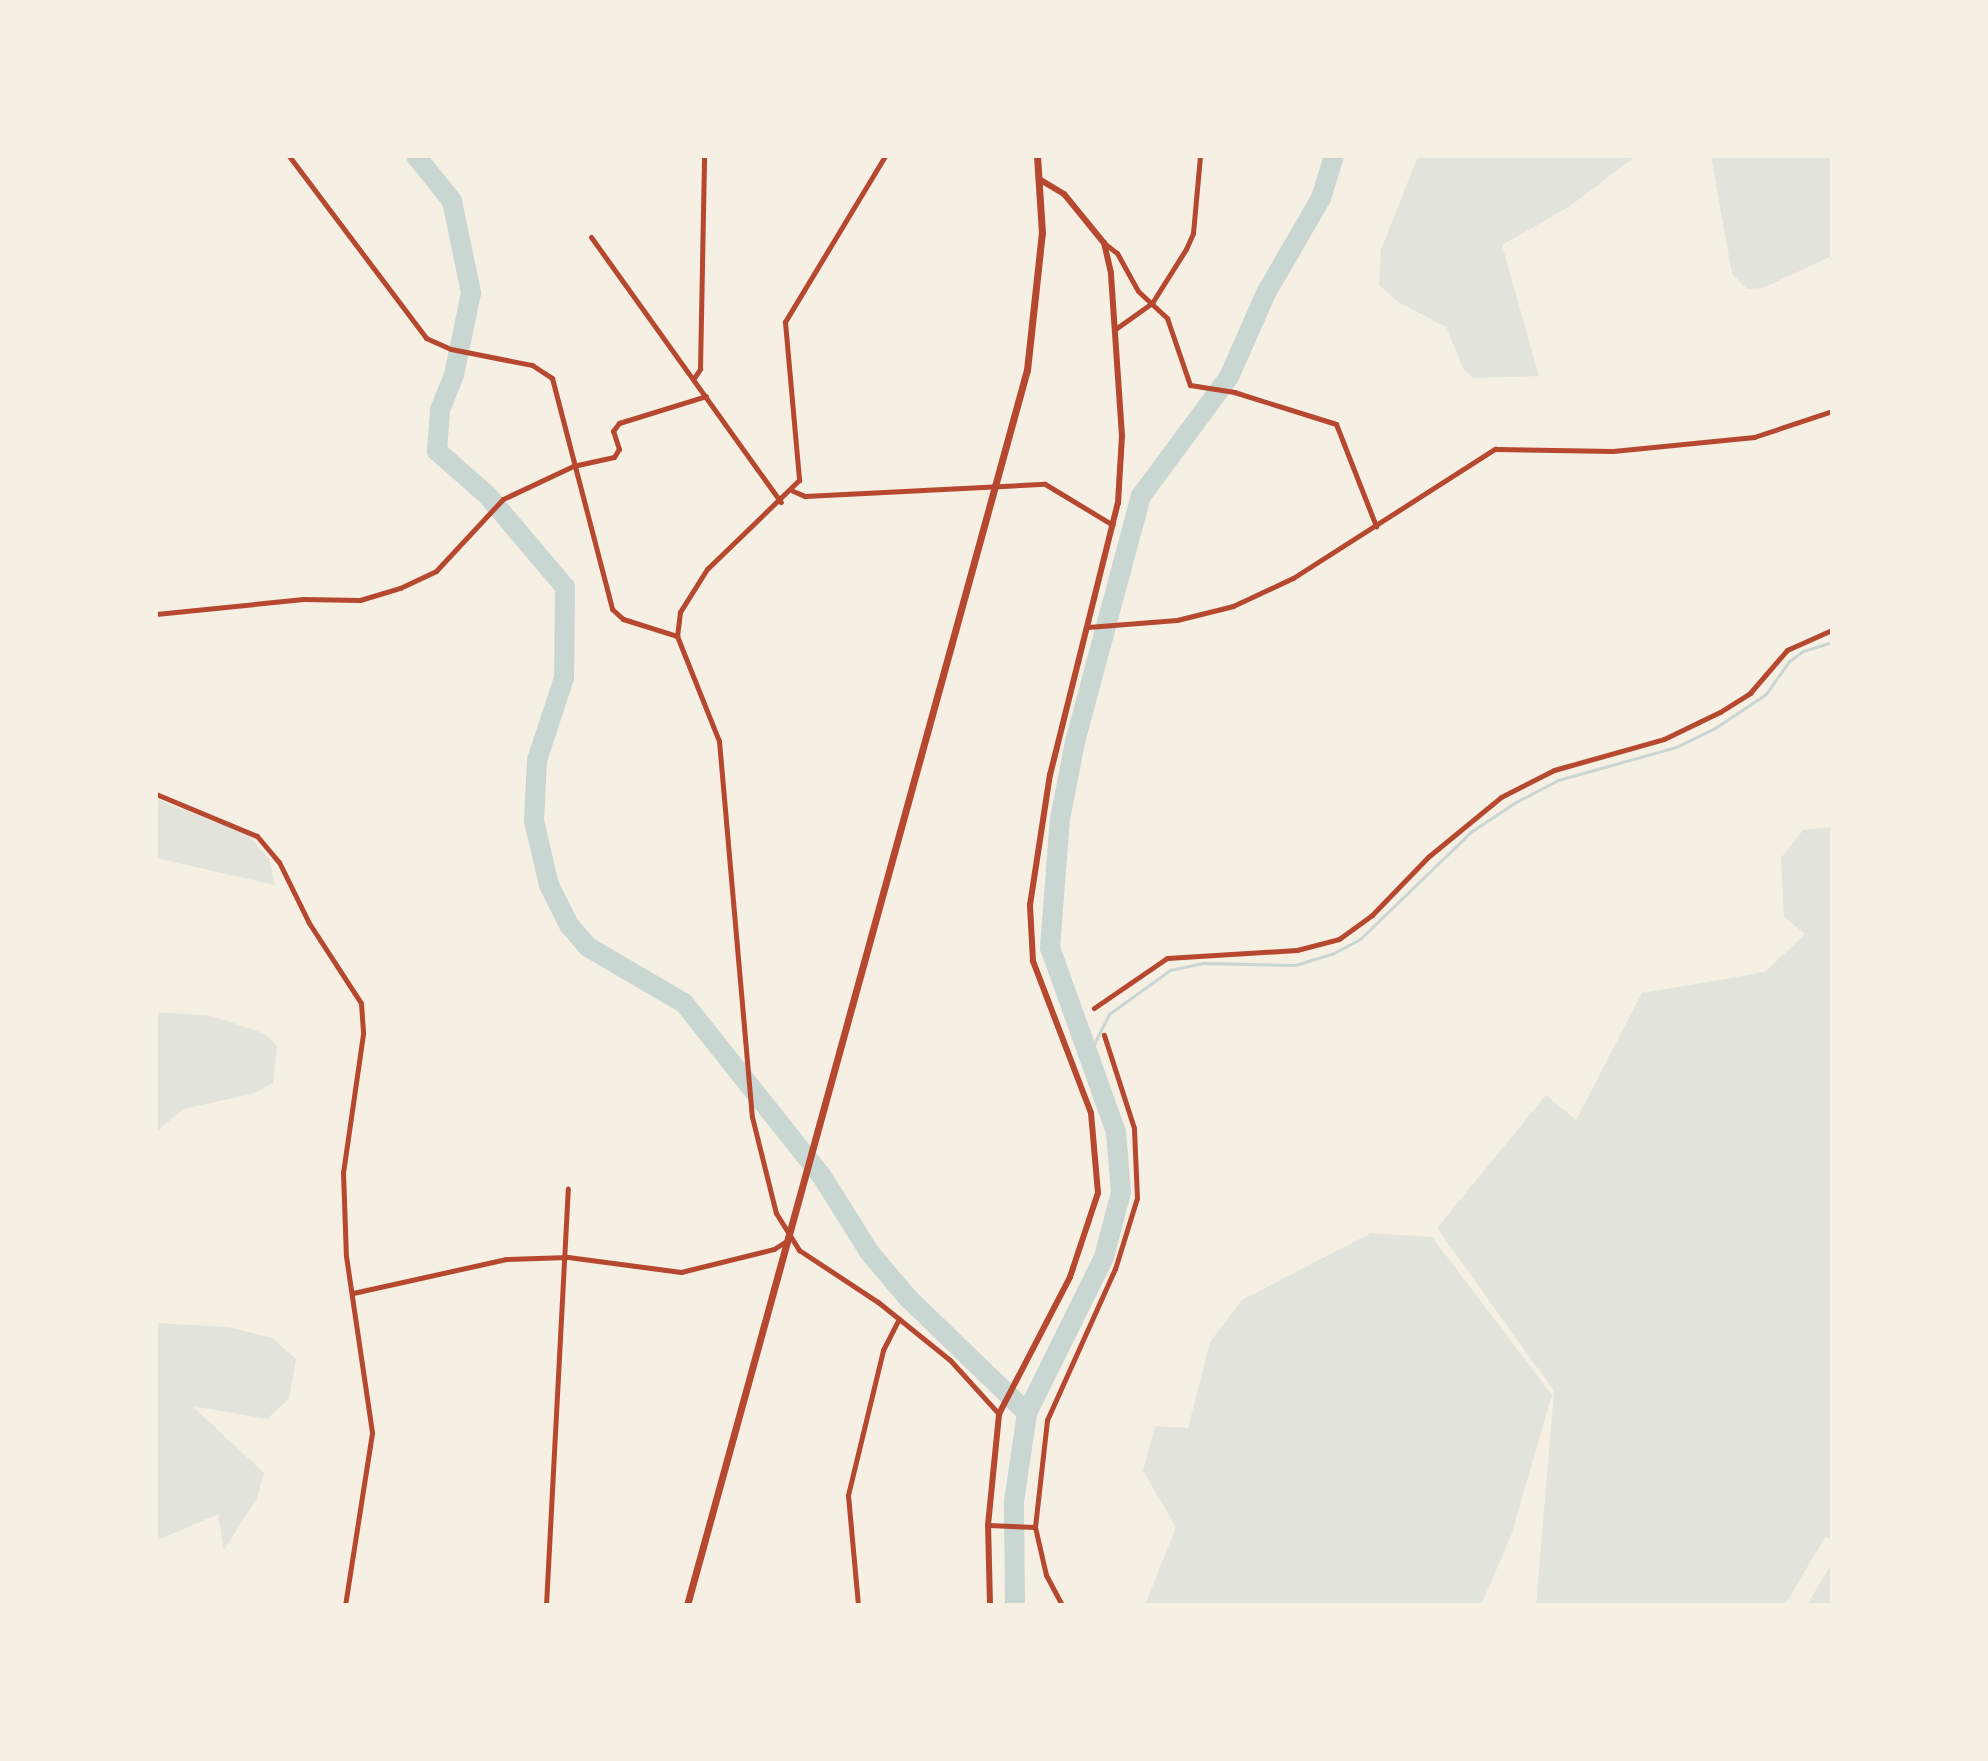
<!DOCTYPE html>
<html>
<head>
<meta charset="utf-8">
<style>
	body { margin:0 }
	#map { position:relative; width:1988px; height:1761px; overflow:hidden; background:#f6efe4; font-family:Inter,sans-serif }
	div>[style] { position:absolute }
	.green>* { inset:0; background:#e2e4dc }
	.stream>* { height:3px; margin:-1.5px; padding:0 1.5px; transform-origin:1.5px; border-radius:1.5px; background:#c9d6d2 }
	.river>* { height:20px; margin:-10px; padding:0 10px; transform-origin:10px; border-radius:10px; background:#c9d6d2 }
	.minor>* { height:5px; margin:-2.5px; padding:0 2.5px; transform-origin:2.5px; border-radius:2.5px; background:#b5482f }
	.tertiary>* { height:6px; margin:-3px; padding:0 3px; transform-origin:3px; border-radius:3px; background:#b5482f }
	.secondary>* { height:7px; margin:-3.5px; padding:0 3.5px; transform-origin:3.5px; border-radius:3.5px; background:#b5482f }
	span { translate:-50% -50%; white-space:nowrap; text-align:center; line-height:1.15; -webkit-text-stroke:6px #f6efe4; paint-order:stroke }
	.frame { position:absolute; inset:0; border:158px solid #f6efe4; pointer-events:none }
</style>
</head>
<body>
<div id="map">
	<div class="green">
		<i style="clip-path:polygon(1418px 156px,1636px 156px,1570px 206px,1502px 245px,1539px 376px,1473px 378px,1464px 370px,1446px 327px,1398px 302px,1379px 285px,1381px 250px)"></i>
		<i style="clip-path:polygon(1711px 156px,1832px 156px,1832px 256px,1763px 288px,1747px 289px,1732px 274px)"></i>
		<i style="clip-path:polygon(156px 799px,248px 835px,269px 859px,275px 885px,156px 858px)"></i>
		<i style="clip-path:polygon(1832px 827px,1832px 1539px,1825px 1537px,1785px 1605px,1536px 1605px,1554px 1391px,1437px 1228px,1546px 1095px,1576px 1120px,1642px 993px,1765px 972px,1805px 934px,1784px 917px,1781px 858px,1803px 830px)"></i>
		<i style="clip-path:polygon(156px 1012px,212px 1016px,263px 1033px,277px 1046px,273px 1083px,252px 1094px,183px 1109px,156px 1132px)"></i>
		<i style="clip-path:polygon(1371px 1233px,1432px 1237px,1552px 1395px,1511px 1536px,1481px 1605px,1145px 1605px,1176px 1527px,1143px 1471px,1155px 1426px,1188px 1428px,1210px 1342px,1242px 1300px)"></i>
		<i style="clip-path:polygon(156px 1323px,229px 1327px,272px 1338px,296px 1359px,289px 1399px,267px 1419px,192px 1406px,264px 1473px,257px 1498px,224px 1550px,218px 1514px,156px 1541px)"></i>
		<i style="clip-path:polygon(1832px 1563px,1832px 1605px,1807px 1605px)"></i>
	</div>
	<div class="stream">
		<i style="left:1089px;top:1054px;width:45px;rotate:-63.4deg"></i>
		<i style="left:1109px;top:1014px;width:75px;rotate:-35.8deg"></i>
		<i style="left:1170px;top:970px;width:33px;rotate:-12deg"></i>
		<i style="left:1202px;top:963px;width:93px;rotate:1.2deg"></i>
		<i style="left:1295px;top:965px;width:39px;rotate:-17deg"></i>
		<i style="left:1332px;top:954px;width:32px;rotate:-28deg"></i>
		<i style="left:1360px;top:939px;width:156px;rotate:-44deg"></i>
		<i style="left:1472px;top:831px;width:53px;rotate:-33.4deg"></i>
		<i style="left:1516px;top:802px;width:47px;rotate:-27.6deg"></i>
		<i style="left:1558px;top:780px;width:123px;rotate:-15.6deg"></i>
		<i style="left:1676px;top:747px;width:43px;rotate:-26deg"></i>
		<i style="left:1715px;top:728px;width:61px;rotate:-33.7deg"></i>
		<i style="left:1766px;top:694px;width:39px;rotate:-55deg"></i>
		<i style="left:1788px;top:662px;width:19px;rotate:-36deg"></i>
		<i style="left:1803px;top:651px;width:30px;rotate:-17deg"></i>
	</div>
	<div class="river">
		<i style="left:416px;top:156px;width:58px;rotate:51.3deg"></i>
		<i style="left:452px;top:201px;width:94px;rotate:78.3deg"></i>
		<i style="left:471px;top:293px;width:84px;rotate:101.7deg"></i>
		<i style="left:454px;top:375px;width:38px;rotate:112deg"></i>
		<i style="left:440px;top:410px;width:41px;rotate:94.2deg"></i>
		<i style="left:437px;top:451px;width:68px;rotate:41.4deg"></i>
		<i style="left:488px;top:496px;width:119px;rotate:49.8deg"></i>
		<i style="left:565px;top:587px;width:91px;rotate:90.6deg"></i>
		<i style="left:564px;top:678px;width:86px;rotate:108.2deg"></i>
		<i style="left:537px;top:760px;width:61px;rotate:92.8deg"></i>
		<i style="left:534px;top:821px;width:66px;rotate:76.8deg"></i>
		<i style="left:549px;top:885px;width:45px;rotate:63.4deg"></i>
		<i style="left:569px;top:925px;width:29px;rotate:49deg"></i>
		<i style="left:588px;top:947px;width:111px;rotate:30.3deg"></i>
		<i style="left:684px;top:1003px;width:220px;rotate:51.5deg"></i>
		<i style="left:821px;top:1175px;width:92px;rotate:57.9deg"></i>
		<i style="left:870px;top:1253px;width:57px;rotate:49.9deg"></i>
		<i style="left:907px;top:1297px;width:167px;rotate:44deg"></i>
		<i style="left:1015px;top:1605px;width:103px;rotate:-90.6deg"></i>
		<i style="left:1014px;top:1502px;width:90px;rotate:-81.7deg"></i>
		<i style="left:1027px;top:1413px;width:174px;rotate:-63.7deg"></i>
		<i style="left:1104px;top:1257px;width:67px;rotate:-75.3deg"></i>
		<i style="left:1121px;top:1192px;width:60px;rotate:-94.8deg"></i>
		<i style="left:1116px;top:1132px;width:195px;rotate:-109.7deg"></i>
		<i style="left:1050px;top:948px;width:129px;rotate:-85.6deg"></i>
		<i style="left:1060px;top:819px;width:78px;rotate:-79deg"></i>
		<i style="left:1075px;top:742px;width:255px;rotate:-75deg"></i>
		<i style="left:1141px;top:496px;width:148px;rotate:-53.5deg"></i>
		<i style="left:1229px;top:377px;width:92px;rotate:-66.2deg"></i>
		<i style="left:1266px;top:293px;width:110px;rotate:-59.9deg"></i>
		<i style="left:1321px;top:198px;width:44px;rotate:-72.8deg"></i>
	</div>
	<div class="minor">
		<i style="left:289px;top:156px;width:228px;rotate:53deg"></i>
		<i style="left:426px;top:338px;width:27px;rotate:24deg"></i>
		<i style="left:451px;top:349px;width:83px;rotate:11.2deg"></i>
		<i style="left:532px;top:365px;width:24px;rotate:33deg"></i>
		<i style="left:552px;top:378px;width:239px;rotate:75.4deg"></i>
		<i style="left:612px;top:609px;width:15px;rotate:42deg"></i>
		<i style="left:623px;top:619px;width:57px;rotate:17.5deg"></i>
		<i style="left:885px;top:156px;width:194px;rotate:121.1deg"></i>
		<i style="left:785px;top:322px;width:159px;rotate:84.9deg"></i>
		<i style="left:799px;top:480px;width:128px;rotate:135.9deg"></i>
		<i style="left:707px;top:569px;width:51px;rotate:122.1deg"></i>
		<i style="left:680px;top:612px;width:24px;rotate:97deg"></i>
		<i style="left:677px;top:636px;width:113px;rotate:68.2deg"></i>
		<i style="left:719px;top:741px;width:377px;rotate:85deg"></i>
		<i style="left:752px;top:1117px;width:99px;rotate:76deg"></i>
		<i style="left:776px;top:1213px;width:44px;rotate:58.1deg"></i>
		<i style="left:799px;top:1250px;width:95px;rotate:33.4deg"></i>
		<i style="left:878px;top:1302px;width:92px;rotate:38.9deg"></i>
		<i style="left:950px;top:1360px;width:73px;rotate:47.8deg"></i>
		<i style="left:591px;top:237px;width:326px;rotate:54.4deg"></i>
		<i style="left:1104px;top:243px;width:16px;rotate:38deg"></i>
		<i style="left:1117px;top:253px;width:43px;rotate:61.1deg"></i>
		<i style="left:1138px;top:291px;width:40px;rotate:43deg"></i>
		<i style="left:1167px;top:318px;width:71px;rotate:71.1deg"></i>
		<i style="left:1190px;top:385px;width:45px;rotate:9deg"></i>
		<i style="left:1234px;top:392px;width:107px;rotate:17.4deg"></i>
		<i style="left:1336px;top:424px;width:110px;rotate:68.6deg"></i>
		<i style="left:1114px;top:330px;width:47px;rotate:-35.4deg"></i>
		<i style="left:1152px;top:303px;width:64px;rotate:-57.8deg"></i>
		<i style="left:1186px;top:249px;width:17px;rotate:-66deg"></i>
		<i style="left:1193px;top:233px;width:77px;rotate:-84.8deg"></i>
		<i style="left:694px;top:378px;width:11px;rotate:-56deg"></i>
		<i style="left:700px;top:369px;width:213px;rotate:-88.9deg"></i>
		<i style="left:793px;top:491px;width:13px;rotate:23deg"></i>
		<i style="left:805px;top:496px;width:240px;rotate:-2.9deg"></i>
		<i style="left:1045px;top:484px;width:79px;rotate:31.1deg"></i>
		<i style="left:156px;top:614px;width:148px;rotate:-5.8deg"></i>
		<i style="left:303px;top:599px;width:57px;rotate:1deg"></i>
		<i style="left:360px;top:600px;width:42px;rotate:-16.7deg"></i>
		<i style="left:400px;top:588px;width:40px;rotate:-25deg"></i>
		<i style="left:436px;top:571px;width:98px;rotate:-47.1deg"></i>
		<i style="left:503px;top:499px;width:77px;rotate:-25.2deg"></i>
		<i style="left:573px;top:466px;width:42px;rotate:-12.4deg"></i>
		<i style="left:614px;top:457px;width:9px;rotate:-58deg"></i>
		<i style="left:619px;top:449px;width:19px;rotate:-108deg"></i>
		<i style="left:613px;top:431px;width:10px;rotate:-53deg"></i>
		<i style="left:619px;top:423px;width:91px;rotate:-17.2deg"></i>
		<i style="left:1088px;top:627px;width:89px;rotate:-4.5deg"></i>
		<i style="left:1177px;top:620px;width:58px;rotate:-14deg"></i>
		<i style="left:1233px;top:606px;width:66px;rotate:-25deg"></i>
		<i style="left:1293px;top:578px;width:240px;rotate:-32.6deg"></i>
		<i style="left:1495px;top:449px;width:118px;rotate:1deg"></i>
		<i style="left:1613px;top:451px;width:142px;rotate:-5.7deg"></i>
		<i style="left:1754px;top:437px;width:82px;rotate:-18.4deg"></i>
		<i style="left:156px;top:794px;width:109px;rotate:22.6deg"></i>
		<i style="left:257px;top:836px;width:34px;rotate:50deg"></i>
		<i style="left:279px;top:862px;width:68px;rotate:63.8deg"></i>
		<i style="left:309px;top:923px;width:95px;rotate:57deg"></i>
		<i style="left:361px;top:1003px;width:31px;rotate:86deg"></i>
		<i style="left:363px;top:1034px;width:139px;rotate:98.2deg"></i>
		<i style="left:343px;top:1172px;width:84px;rotate:88deg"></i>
		<i style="left:346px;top:1256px;width:179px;rotate:81.6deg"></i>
		<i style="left:372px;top:1433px;width:174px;rotate:98.9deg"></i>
		<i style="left:1094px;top:1008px;width:88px;rotate:-34.4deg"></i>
		<i style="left:1167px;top:958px;width:130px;rotate:-3.5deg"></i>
		<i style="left:1297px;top:950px;width:43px;rotate:-14.7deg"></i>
		<i style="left:1339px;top:939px;width:41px;rotate:-36deg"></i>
		<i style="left:1372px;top:915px;width:81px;rotate:-46deg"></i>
		<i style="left:1428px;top:857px;width:94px;rotate:-39.4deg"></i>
		<i style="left:1501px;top:797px;width:59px;rotate:-27deg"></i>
		<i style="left:1554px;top:770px;width:114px;rotate:-15.7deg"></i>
		<i style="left:1664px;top:739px;width:62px;rotate:-25.7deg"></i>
		<i style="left:1720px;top:712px;width:36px;rotate:-32deg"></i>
		<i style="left:1750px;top:693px;width:57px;rotate:-49.3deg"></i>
		<i style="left:1787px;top:650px;width:49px;rotate:-24deg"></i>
		<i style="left:353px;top:1293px;width:157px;rotate:-12.5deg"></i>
		<i style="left:506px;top:1259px;width:62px;rotate:-1.8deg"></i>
		<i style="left:568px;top:1257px;width:114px;rotate:7.6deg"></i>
		<i style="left:681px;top:1272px;width:96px;rotate:-13.9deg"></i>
		<i style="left:774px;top:1249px;width:17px;rotate:-33deg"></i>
		<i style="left:988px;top:1525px;width:47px;rotate:2.4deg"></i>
		<i style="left:546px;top:1605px;width:417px;rotate:-87deg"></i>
		<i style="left:858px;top:1605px;width:110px;rotate:-95.2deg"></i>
		<i style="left:848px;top:1495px;width:149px;rotate:-76.4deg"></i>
		<i style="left:883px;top:1350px;width:35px;rotate:-63deg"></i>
		<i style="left:1062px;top:1605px;width:34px;rotate:-118deg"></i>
		<i style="left:1046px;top:1575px;width:49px;rotate:-102.9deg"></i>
		<i style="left:1035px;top:1527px;width:108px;rotate:-83.6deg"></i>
		<i style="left:1047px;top:1420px;width:166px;rotate:-65.8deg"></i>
		<i style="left:1115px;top:1269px;width:74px;rotate:-72.8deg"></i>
		<i style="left:1137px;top:1198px;width:70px;rotate:-92.5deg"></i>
		<i style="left:1134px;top:1128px;width:98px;rotate:-107.9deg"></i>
	</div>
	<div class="tertiary">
		<i style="left:990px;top:1605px;width:80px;rotate:-91.4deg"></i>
		<i style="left:988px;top:1525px;width:112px;rotate:-84.3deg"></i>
		<i style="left:999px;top:1414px;width:154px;rotate:-62.6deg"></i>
		<i style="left:1070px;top:1277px;width:89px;rotate:-71.6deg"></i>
		<i style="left:1098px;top:1193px;width:80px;rotate:-95deg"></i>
		<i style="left:1091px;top:1113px;width:163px;rotate:-110.9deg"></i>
		<i style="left:1033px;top:961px;width:56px;rotate:-93.1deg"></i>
		<i style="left:1030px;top:905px;width:132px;rotate:-81.3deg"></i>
		<i style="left:1050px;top:775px;width:280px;rotate:-76deg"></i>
		<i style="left:1118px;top:503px;width:67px;rotate:-86.6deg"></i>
		<i style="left:1122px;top:436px;width:163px;rotate:-93.9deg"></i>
		<i style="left:1111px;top:273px;width:31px;rotate:-103deg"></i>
		<i style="left:1104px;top:243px;width:63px;rotate:-129.2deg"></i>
		<i style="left:1064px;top:194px;width:29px;rotate:-149deg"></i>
	</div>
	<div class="secondary">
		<i style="left:687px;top:1605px;width:1281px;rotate:-74.61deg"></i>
		<i style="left:1027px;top:370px;width:138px;rotate:-83.8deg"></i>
		<i style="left:1042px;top:233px;width:77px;rotate:-93.7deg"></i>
	</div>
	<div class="frame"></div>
</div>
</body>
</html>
